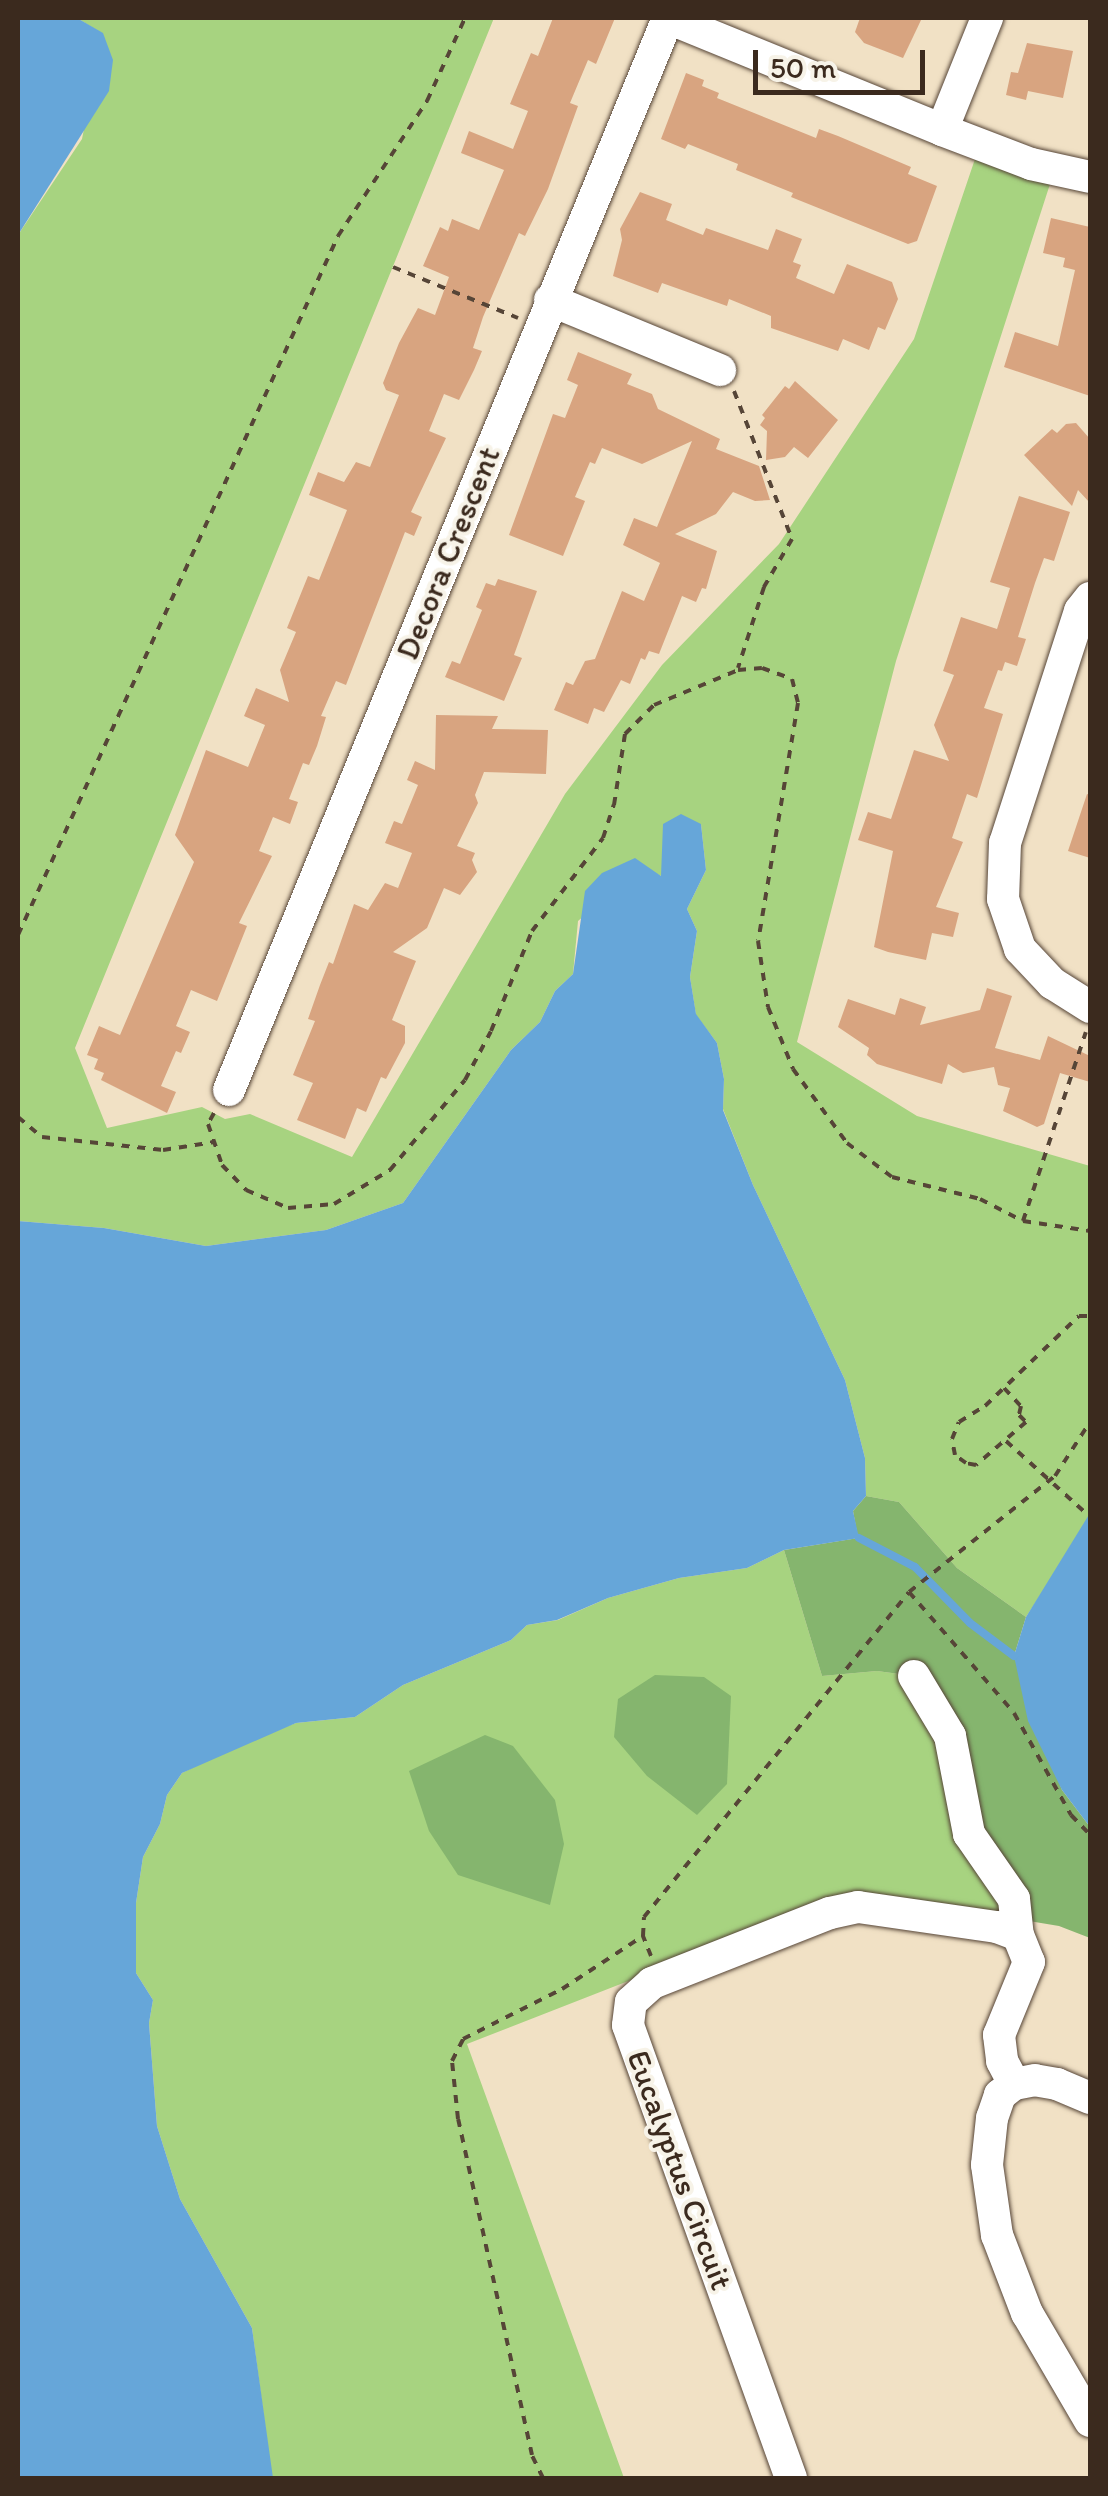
<!DOCTYPE html>
<html>
<head>
<meta charset="utf-8">
<style>
	body { margin:0 }
	#map { position:relative; width:1108px; height:2496px; overflow:hidden; background:#f1e1c5; font-family:Itim,sans-serif }
	div>[style] { position:absolute }
	.green>* { inset:0; background:#a7d380 }
	.forest>* { inset:0; background:#85b56e }
	.water>* { inset:0; background:#66a6d9 }
	.stream>* { height:8px; margin:-4px; padding:0 4px; transform-origin:4px; border-radius:4px; background:#66a6d9 }
	.building>* { inset:0; background:#d8a480 }
	.path>* { height:4px; margin-top:-2px; transform-origin:0; background:repeating-linear-gradient(90deg,#564537 0 8px,transparent 0 16px) }
	.roads { filter:drop-shadow(0 0 2px #564537) drop-shadow(0 0 2px #564537) }
	.minor>* { height:32px; margin:-16px; padding:0 16px; transform-origin:16px; border-radius:16px; background:#fff }
	span { translate:-50% -50%; white-space:nowrap; text-align:center; line-height:1.15; -webkit-text-stroke:8px #f7f3e8; paint-order:stroke }
	.street-label { font-size:32px; color:#3b2a1e }
	.frame { position:absolute; inset:0; border:20px solid #3b2a1e; pointer-events:none }
	.scale { position:absolute; left:753px; top:50px; width:172px; height:45px; box-sizing:border-box; border:5px solid #3b2a1e; border-top:0; padding-left:12px; font-size:30px; line-height:35px; white-space:nowrap; color:#3b2a1e; -webkit-text-stroke:8px #f7f3e8; paint-order:stroke }
</style>
</head>
<body>
<div id="map">
	<div class="green">
		<i style="clip-path:polygon(77px 18px,494px 18px,75px 1048px,107px 1128px,202px 1107px,225px 1119px,250px 1114px,352px 1157px,565px 794px,662px 665px,779px 544px,914px 339px,975px 159px,1050px 184px,896px 661px,797px 1042px,917px 1116px,1090px 1166px,1090px 1519px,1026px 1617px,957px 1568px,899px 1502px,866px 1496px,865px 1458px,845px 1380px,753px 1185px,723px 1109px,724px 1079px,717px 1043px,696px 1015px,690px 977px,697px 931px,687px 909px,706px 870px,701px 824px,661px 876px,641px 866px,578px 921px,573px 974px,555px 991px,540px 1022px,511px 1050px,403px 1203px,326px 1230px,206px 1246px,104px 1228px,18px 1221px,18px 235px,82px 139px,103px 34px)"></i>
		<i style="clip-path:polygon(784px 1550px,822px 1676px,877px 1671px,914px 1676px,1016px 1919px,856px 1892px,467px 2044px,624px 2478px,272px 2478px,252px 2328px,180px 2199px,157px 2126px,149px 2023px,153px 2000px,136px 1973px,136px 1903px,143px 1857px,160px 1824px,167px 1795px,182px 1773px,243px 1742px,296px 1723px,355px 1717px,403px 1685px,511px 1640px,527px 1625px,558px 1620px,608px 1598px,679px 1578px,747px 1568px)"></i>
	</div>
	<div class="forest">
		<i style="clip-path:polygon(866px 1496px,899px 1502px,957px 1568px,1026px 1617px,1014px 1656px,1062px 1790px,1090px 1827px,1090px 1938px,1059px 1926px,1017px 1919px,914px 1676px,877px 1671px,822px 1676px,784px 1550px,858px 1538px,853px 1511px)"></i>
		<i style="clip-path:polygon(655px 1675px,704px 1677px,731px 1696px,727px 1784px,697px 1815px,647px 1776px,614px 1737px,618px 1699px)"></i>
		<i style="clip-path:polygon(485px 1735px,513px 1746px,555px 1800px,564px 1844px,550px 1905px,458px 1875px,429px 1831px,409px 1771px)"></i>
	</div>
	<div class="water">
		<i style="clip-path:polygon(18px 18px,77px 18px,103px 33px,113px 60px,109px 91px,18px 235px)"></i>
		<i style="clip-path:polygon(681px 814px,701px 824px,706px 870px,687px 909px,697px 931px,690px 977px,696px 1014px,717px 1043px,724px 1079px,723px 1110px,753px 1185px,845px 1380px,865px 1458px,866px 1496px,853px 1511px,859px 1538px,784px 1550px,747px 1568px,679px 1578px,608px 1598px,557px 1620px,527px 1625px,511px 1640px,403px 1685px,355px 1717px,296px 1723px,182px 1773px,167px 1795px,160px 1824px,143px 1857px,136px 1903px,136px 1973px,153px 2000px,149px 2023px,157px 2126px,180px 2199px,252px 2328px,273px 2478px,18px 2478px,18px 1221px,104px 1228px,206px 1246px,326px 1230px,403px 1203px,511px 1050px,540px 1022px,555px 991px,573px 974px,585px 891px,602px 873px,635px 858px,661px 876px,663px 824px)"></i>
		<i style="clip-path:polygon(1090px 1513px,1090px 1827px,1062px 1790px,1028px 1721px,1014px 1656px,1026px 1617px)"></i>
	</div>
	<div class="stream">
		<i style="left:859px;top:1538px;width:63px;rotate:27.4deg"></i>
		<i style="left:915px;top:1567px;width:78px;rotate:45.5deg"></i>
		<i style="left:970px;top:1623px;width:55px;rotate:36.9deg"></i>
	</div>
	<div class="building">
		<i style="clip-path:polygon(553px 18px,615px 18px,596px 64px,588px 60px,570px 103px,578px 106px,548px 189px,525px 236px,519px 233px,483px 317px,473px 348px,482px 351px,474px 370px,459px 400px,444px 394px,429px 431px,446px 438px,411px 512px,422px 517px,414px 536px,405px 532px,346px 685px,336px 681px,321px 716px,326px 717px,317px 746px,309px 765px,303px 763px,289px 799px,298px 802px,290px 824px,273px 817px,259px 851px,272px 856px,239px 923px,247px 926px,217px 1001px,191px 990px,176px 1026px,190px 1032px,181px 1053px,176px 1051px,161px 1086px,176px 1092px,167px 1113px,101px 1080px,104px 1073px,94px 1069px,98px 1059px,87px 1055px,99px 1026px,120px 1035px,194px 862px,175px 835px,206px 750px,248px 767px,265px 725px,244px 716px,256px 688px,289px 702px,280px 670px,296px 632px,287px 628px,308px 576px,319px 580px,347px 510px,309px 495px,318px 472px,344px 482px,356px 462px,370px 467px,399px 395px,386px 390px,383px 383px,399px 343px,418px 308px,435px 315px,449px 277px,423px 266px,440px 227px,448px 231px,452px 219px,479px 230px,504px 170px,461px 153px,469px 131px,513px 149px,528px 111px,510px 104px,531px 53px,538px 56px)"></i>
		<i style="clip-path:polygon(860px 18px,922px 18px,903px 58px,864px 43px,855px 32px)"></i>
		<i style="clip-path:polygon(1027px 43px,1073px 51px,1063px 98px,1028px 91px,1026px 100px,1006px 95px,1011px 72px,1018px 73px)"></i>
		<i style="clip-path:polygon(686px 73px,704px 80px,702px 86px,719px 93px,717px 98px,816px 138px,819px 129px,838px 136px,911px 167px,908px 174px,937px 186px,917px 241px,908px 244px,791px 197px,793px 193px,736px 170px,738px 164px,688px 144px,685px 149px,661px 139px)"></i>
		<i style="clip-path:polygon(640px 192px,672px 204px,666px 220px,703px 235px,706px 228px,768px 250px,776px 229px,802px 239px,793px 262px,801px 265px,796px 278px,834px 294px,847px 264px,892px 282px,898px 299px,885px 330px,878px 327px,869px 350px,843px 339px,838px 351px,771px 328px,771px 316px,729px 299px,727px 306px,662px 283px,658px 293px,613px 276px,622px 240px,620px 229px)"></i>
		<i style="clip-path:polygon(1051px 218px,1090px 227px,1090px 396px,1004px 367px,1015px 332px,1058px 346px,1075px 270px,1063px 267px,1065px 258px,1043px 253px)"></i>
		<i style="clip-path:polygon(578px 352px,632px 374px,627px 384px,652px 394px,658px 409px,720px 439px,716px 449px,759px 466px,770px 500px,755px 501px,733px 492px,716px 514px,675px 534px,717px 551px,706px 589px,702px 588px,696px 602px,682px 596px,659px 654px,649px 651px,645px 660px,641px 658px,630px 684px,621px 680px,604px 712px,594px 708px,588px 724px,554px 710px,566px 682px,573px 685px,585px 661px,595px 659px,622px 591px,644px 601px,660px 563px,623px 545px,634px 518px,657px 527px,692px 441px,642px 464px,602px 448px,595px 464px,590px 462px,575px 497px,585px 501px,563px 556px,509px 535px,553px 414px,565px 418px,578px 385px,567px 380px)"></i>
		<i style="clip-path:polygon(795px 381px,838px 420px,808px 458px,794px 447px,785px 457px,766px 460px,767px 431px,760px 425px,765px 418px,762px 415px,785px 386px,789px 389px)"></i>
		<i style="clip-path:polygon(1076px 423px,1090px 439px,1090px 503px,1078px 490px,1072px 506px,1024px 455px,1052px 429px,1057px 433px,1066px 424px)"></i>
		<i style="clip-path:polygon(1019px 496px,1070px 512px,1054px 561px,1044px 558px,1035px 583px,1018px 637px,1026px 639px,1017px 666px,1005px 662px,1002px 671px,998px 670px,984px 708px,1003px 714px,977px 798px,967px 794px,952px 838px,963px 842px,936px 907px,959px 913px,953px 937px,932px 933px,926px 960px,888px 952px,874px 947px,893px 851px,858px 840px,868px 812px,891px 819px,914px 750px,949px 761px,934px 725px,954px 675px,943px 671px,961px 617px,997px 629px,1010px 588px,990px 582px)"></i>
		<i style="clip-path:polygon(498px 579px,537px 591px,514px 655px,522px 658px,504px 701px,445px 677px,452px 661px,460px 664px,482px 610px,476px 607px,486px 583px,495px 586px)"></i>
		<i style="clip-path:polygon(436px 715px,498px 716px,492px 729px,548px 730px,546px 774px,484px 772px,475px 795px,478px 803px,457px 846px,475px 853px,472px 860px,477px 872px,460px 895px,444px 888px,427px 928px,393px 952px,416px 961px,392px 1020px,405px 1026px,405px 1043px,386px 1079px,381px 1077px,366px 1112px,357px 1108px,345px 1139px,297px 1120px,313px 1083px,293px 1075px,315px 1021px,308px 1019px,320px 985px,329px 962px,333px 964px,354px 904px,368px 910px,385px 883px,398px 888px,412px 853px,385px 843px,394px 821px,402px 824px,418px 785px,407px 780px,415px 761px,435px 770px)"></i>
		<i style="clip-path:polygon(1087px 794px,1090px 795px,1090px 858px,1068px 851px)"></i>
		<i style="clip-path:polygon(987px 988px,1012px 996px,995px 1048px,1040px 1060px,1048px 1036px,1090px 1056px,1090px 1082px,1060px 1073px,1044px 1124px,1037px 1127px,1003px 1111px,1010px 1088px,998px 1085px,994px 1067px,963px 1073px,948px 1064px,942px 1084px,877px 1064px,867px 1055px,869px 1048px,838px 1027px,848px 999px,895px 1015px,900px 998px,926px 1007px,920px 1025px,980px 1010px)"></i>
	</div>
	<div class="path">
		<i style="left:393px;top:267px;width:135px;rotate:22.2deg"></i>
		<i style="left:734px;top:391px;width:159px;rotate:68.6deg"></i>
		<i style="left:792px;top:539px;width:56px;rotate:120.3deg"></i>
		<i style="left:764px;top:587px;width:85px;rotate:107.8deg"></i>
		<i style="left:18px;top:935px;width:769px;rotate:-65.4deg"></i>
		<i style="left:338px;top:236px;width:162px;rotate:-56.6deg"></i>
		<i style="left:427px;top:101px;width:91px;rotate:-65.4deg"></i>
		<i style="left:214px;top:1113px;width:13px;rotate:119deg"></i>
		<i style="left:208px;top:1124px;width:43px;rotate:71.1deg"></i>
		<i style="left:222px;top:1165px;width:35px;rotate:46deg"></i>
		<i style="left:246px;top:1190px;width:46px;rotate:23.2deg"></i>
		<i style="left:288px;top:1208px;width:46px;rotate:-5deg"></i>
		<i style="left:334px;top:1204px;width:66px;rotate:-31.3deg"></i>
		<i style="left:390px;top:1170px;width:117px;rotate:-50.2deg"></i>
		<i style="left:465px;top:1080px;width:55px;rotate:-62deg"></i>
		<i style="left:491px;top:1031px;width:108px;rotate:-67.7deg"></i>
		<i style="left:532px;top:931px;width:117px;rotate:-52.6deg"></i>
		<i style="left:603px;top:838px;width:35px;rotate:-72deg"></i>
		<i style="left:614px;top:805px;width:72px;rotate:-81.2deg"></i>
		<i style="left:625px;top:734px;width:41px;rotate:-45deg"></i>
		<i style="left:654px;top:705px;width:91px;rotate:-22.6deg"></i>
		<i style="left:738px;top:670px;width:24px;rotate:-5deg"></i>
		<i style="left:762px;top:668px;width:32px;rotate:20deg"></i>
		<i style="left:792px;top:679px;width:25px;rotate:76deg"></i>
		<i style="left:798px;top:703px;width:241px;rotate:99.5deg"></i>
		<i style="left:758px;top:941px;width:67px;rotate:81.4deg"></i>
		<i style="left:768px;top:1007px;width:67px;rotate:68deg"></i>
		<i style="left:793px;top:1069px;width:92px;rotate:53.9deg"></i>
		<i style="left:847px;top:1143px;width:56px;rotate:37.1deg"></i>
		<i style="left:892px;top:1177px;width:91px;rotate:14deg"></i>
		<i style="left:980px;top:1199px;width:48px;rotate:27.1deg"></i>
		<i style="left:1023px;top:1221px;width:68px;rotate:8.5deg"></i>
		<i style="left:18px;top:1117px;width:31px;rotate:40deg"></i>
		<i style="left:42px;top:1137px;width:122px;rotate:6.1deg"></i>
		<i style="left:163px;top:1150px;width:52px;rotate:-8.9deg"></i>
		<i style="left:1023px;top:1221px;width:199px;rotate:-71.6deg"></i>
		<i style="left:1004px;top:1388px;width:25px;rotate:47deg"></i>
		<i style="left:1021px;top:1406px;width:9px;rotate:103deg"></i>
		<i style="left:1019px;top:1415px;width:10px;rotate:45deg"></i>
		<i style="left:1026px;top:1422px;width:66px;rotate:139.3deg"></i>
		<i style="left:976px;top:1465px;width:10px;rotate:-169deg"></i>
		<i style="left:966px;top:1463px;width:14px;rotate:-144deg"></i>
		<i style="left:955px;top:1455px;width:16px;rotate:-101deg"></i>
		<i style="left:952px;top:1439px;width:18px;rotate:-68deg"></i>
		<i style="left:959px;top:1422px;width:31px;rotate:-32deg"></i>
		<i style="left:985px;top:1406px;width:130px;rotate:-43.8deg"></i>
		<i style="left:1079px;top:1316px;width:11px"></i>
		<i style="left:1006px;top:1441px;width:113px;rotate:42.1deg"></i>
		<i style="left:909px;top:1592px;width:160px;rotate:49deg"></i>
		<i style="left:1014px;top:1713px;width:117px;rotate:60.8deg"></i>
		<i style="left:1071px;top:1815px;width:28px;rotate:46deg"></i>
		<i style="left:651px;top:1956px;width:22px;rotate:-112deg"></i>
		<i style="left:643px;top:1936px;width:19px;rotate:-87deg"></i>
		<i style="left:644px;top:1917px;width:419px;rotate:-50.8deg"></i>
		<i style="left:909px;top:1592px;width:186px;rotate:-38.5deg"></i>
		<i style="left:1055px;top:1476px;width:64px;rotate:-57.1deg"></i>
		<i style="left:543px;top:2478px;width:25px;rotate:-116deg"></i>
		<i style="left:532px;top:2455px;width:344px;rotate:-102.4deg"></i>
		<i style="left:458px;top:2119px;width:58px;rotate:-95.9deg"></i>
		<i style="left:452px;top:2061px;width:25px;rotate:-63deg"></i>
		<i style="left:463px;top:2039px;width:111px;rotate:-26.8deg"></i>
		<i style="left:562px;top:1989px;width:97px;rotate:-33.2deg"></i>
	</div>
	<div class="roads">
		<div class="minor">
			<i style="left:668px;top:18px;width:296px;rotate:22.2deg"></i>
			<i style="left:942px;top:130px;width:95px;rotate:20.9deg"></i>
			<i style="left:1031px;top:164px;width:60px;rotate:12.4deg"></i>
			<i style="left:942px;top:130px;width:121px;rotate:-68.1deg"></i>
			<i style="left:550px;top:300px;width:184px;rotate:22.4deg"></i>
			<i style="left:1090px;top:598px;width:16px;rotate:128deg"></i>
			<i style="left:1080px;top:611px;width:244px;rotate:107.9deg"></i>
			<i style="left:1005px;top:843px;width:56px;rotate:92deg"></i>
			<i style="left:1003px;top:899px;width:53px;rotate:71.2deg"></i>
			<i style="left:1020px;top:949px;width:47px;rotate:46.7deg"></i>
			<i style="left:1052px;top:983px;width:45px;rotate:32.3deg"></i>
			<i style="left:229px;top:1090px;width:1158px;rotate:-67.73deg"></i>
			<i style="left:914px;top:1676px;width:70px;rotate:59deg"></i>
			<i style="left:950px;top:1736px;width:100px;rotate:79deg"></i>
			<i style="left:969px;top:1834px;width:79px;rotate:55.3deg"></i>
			<i style="left:1014px;top:1899px;width:36px;rotate:84deg"></i>
			<i style="left:1090px;top:2098px;width:36px;rotate:-157deg"></i>
			<i style="left:1057px;top:2084px;width:22px;rotate:-170deg"></i>
			<i style="left:1035px;top:2080px;width:21px;rotate:169deg"></i>
			<i style="left:1014px;top:2084px;width:18px;rotate:142deg"></i>
			<i style="left:1000px;top:2095px;width:24px;rotate:109deg"></i>
			<i style="left:992px;top:2118px;width:47px;rotate:96.1deg"></i>
			<i style="left:987px;top:2165px;width:71px;rotate:81.9deg"></i>
			<i style="left:997px;top:2235px;width:84px;rotate:69deg"></i>
			<i style="left:1027px;top:2313px;width:125px;rotate:59.7deg"></i>
			<i style="left:791px;top:2478px;width:481px;rotate:-109.8deg"></i>
			<i style="left:628px;top:2025px;width:23px;rotate:-83deg"></i>
			<i style="left:631px;top:2002px;width:28px;rotate:-42deg"></i>
			<i style="left:652px;top:1983px;width:191px;rotate:-21.5deg"></i>
			<i style="left:830px;top:1913px;width:29px;rotate:-12deg"></i>
			<i style="left:858px;top:1907px;width:140px;rotate:8.2deg"></i>
			<i style="left:997px;top:1927px;width:22px;rotate:21deg"></i>
			<i style="left:1018px;top:1935px;width:29px;rotate:68deg"></i>
			<i style="left:1029px;top:1962px;width:79px;rotate:112.3deg"></i>
			<i style="left:999px;top:2035px;width:26px;rotate:83deg"></i>
			<i style="left:1002px;top:2061px;width:26px;rotate:62deg"></i>
		</div>
	</div>
	<div class="street-label">
		<span style="left:448px;top:553px;rotate:-68deg">Decora Crescent</span>
		<span style="left:680px;top:2170px;rotate:70deg">Eucalyptus Circuit</span>
	</div>
	<div class="frame"></div>
	<div class="scale">50 m</div>
</div>
</body>
</html>
